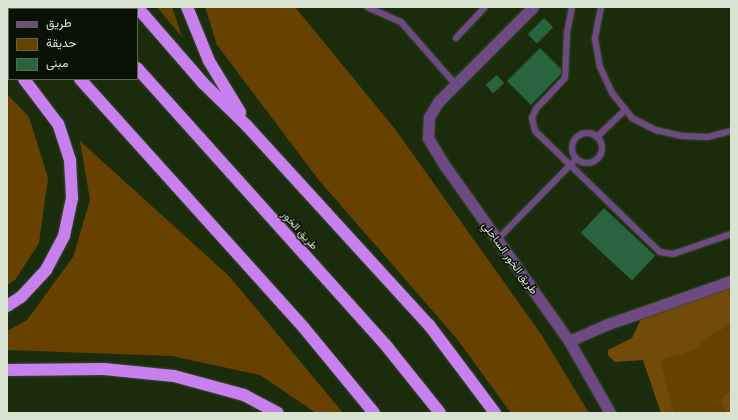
<!DOCTYPE html>
<html>
<head>
<meta charset="utf-8">
<style>
	body { margin:0 }
	#map { position:relative; width:738px; height:420px; overflow:hidden; background:#1b2c0c; font-family:"IBM Plex Sans",Vazirmatn,sans-serif }
	div>[style] { position:absolute }
	.green>* { inset:0; background:#674100 }
	.forest>* { inset:0; background:#724b0b }
	.building>* { inset:0; background:#28653e; transform-origin:0 0 }
	.roads { filter:drop-shadow(0 0 1px #39492c) drop-shadow(0 0 1px #39492c) }
	.service>* { height:6px; margin:-3px; padding:0 3px; transform-origin:3px; border-radius:3px; background:#6d4a81 }
	.service>.ring { margin:-3px; padding:0; box-sizing:content-box; background:none; border:6px solid #6d4a81; border-radius:50% }
	.minor>* { height:11px; margin:-5.5px; padding:0 5.5px; transform-origin:5.5px; border-radius:5.5px; background:#6d4a81 }
	.motorway>* { height:12px; margin:-6px; padding:0 6px; transform-origin:6px; border-radius:6px; background:#c780ee }
	span { translate:-50% -50%; white-space:nowrap; text-align:center; line-height:1.15; -webkit-text-stroke:3px #0a1205; paint-order:stroke }
	.street-label { font-size:11px; color:#d8e4d1 }
	.frame { position:absolute; inset:0; border:8px solid #d8e4d1; pointer-events:none }
	.legend { position:absolute; left:8px; top:8px; width:130px; height:72px; box-sizing:border-box; background:#0a1205; border:1px solid #5c6657; margin:0; padding:5px 7px; list-style:none; font-size:12px; color:#d8e4d1 }
	.legend li { display:flex; align-items:center; gap:8px; height:20px }
	.legend b { width:20px; border:1px solid #5c6657 }
</style>
</head>
<body>
<div id="map">
	<div class="green">
		<i style="clip-path:polygon(157px 7px,172px 7px,182px 37px)"></i>
		<i style="clip-path:polygon(205px 7px,295px 7px,395px 129px,541px 334px,589px 413px,511px 413px,457px 339px,318px 179px,217px 45px)"></i>
		<i style="clip-path:polygon(7px 94px,29px 117px,48px 178px,39px 243px,15px 280px,7px 285px)"></i>
		<i style="clip-path:polygon(80px 141px,229px 276px,343px 413px,316px 413px,260px 375px,172px 356px,7px 350px,7px 331px,27px 320px,73px 257px,90px 200px)"></i>
		<i style="clip-path:polygon(731px 310px,731px 413px,661px 413px,643px 360px)"></i>
	</div>
	<div class="forest">
		<i style="clip-path:polygon(731px 287px,731px 324px,708px 337px,694px 350px,660px 360px,674px 413px,661px 413px,643px 360px,615px 362px,608px 355px,608px 350px,632px 338px,641px 319px)"></i>
		<i style="clip-path:polygon(731px 392px,731px 413px,727px 413px,721px 402px,724px 395px)"></i>
	</div>
	<div class="building">
		<i style="left:544px;top:18px;width:13px;height:23px;rotate:45deg"></i>
		<i style="clip-path:polygon(540px 48px,561px 69px,561px 74px,531px 105px,507px 81px)"></i>
		<i style="left:497px;top:75px;width:11px;height:15px;rotate:49deg"></i>
		<i style="left:604px;top:208px;width:70px;height:34px;rotate:43deg"></i>
	</div>
	<div class="roads">
		<div class="service">
			<i style="left:367px;top:7px;width:37px;rotate:24deg"></i>
			<i style="left:401px;top:22px;width:84px;rotate:48.9deg"></i>
			<i style="left:572px;top:7px;width:26px;rotate:101deg"></i>
			<i style="left:567px;top:33px;width:45px;rotate:92.5deg"></i>
			<i style="left:565px;top:78px;width:42px;rotate:133.1deg"></i>
			<i style="left:536px;top:109px;width:10px;rotate:114deg"></i>
			<i style="left:532px;top:118px;width:13px;rotate:77deg"></i>
			<i style="left:535px;top:131px;width:174px;rotate:44.1deg"></i>
			<i style="left:660px;top:252px;width:13px;rotate:9deg"></i>
			<i style="left:673px;top:254px;width:61px;rotate:-19deg"></i>
			<i style="left:601px;top:7px;width:33px;rotate:101deg"></i>
			<i style="left:595px;top:39px;width:28px;rotate:80deg"></i>
			<i style="left:600px;top:67px;width:29px;rotate:65deg"></i>
			<i style="left:612px;top:93px;width:32px;rotate:51deg"></i>
			<i style="left:632px;top:118px;width:27px;rotate:27deg"></i>
			<i style="left:656px;top:130px;width:26px;rotate:13deg"></i>
			<i style="left:681px;top:136px;width:27px;rotate:2deg"></i>
			<i style="left:708px;top:137px;width:24px;rotate:-15deg"></i>
			<i style="left:456px;top:38px;width:42px;rotate:-46.9deg"></i>
			<i class="ring" style="left:572px;top:133px;width:24px;height:24px"></i>
			<i style="left:597px;top:137px;width:39px;rotate:-44deg"></i>
			<i style="left:497px;top:240px;width:113px;rotate:-45.7deg"></i>
		</div>
		<div class="minor">
			<i style="left:533px;top:7px;width:134px;rotate:135deg"></i>
			<i style="left:438px;top:102px;width:17px;rotate:121deg"></i>
			<i style="left:429px;top:117px;width:21px;rotate:93deg"></i>
			<i style="left:428px;top:138px;width:29px;rotate:59deg"></i>
			<i style="left:443px;top:163px;width:218px;rotate:54.7deg"></i>
			<i style="left:569px;top:341px;width:83px;rotate:60.3deg"></i>
			<i style="left:569px;top:341px;width:43px;rotate:-23.6deg"></i>
			<i style="left:608px;top:324px;width:130px;rotate:-19.3deg"></i>
		</div>
		<div class="motorway">
			<i style="left:15px;top:7px;width:3px;rotate:45deg"></i>
			<i style="left:82px;top:7px;width:3px;rotate:45deg"></i>
			<i style="left:137px;top:7px;width:101px;rotate:49deg"></i>
			<i style="left:203px;top:83px;width:62px;rotate:44.3deg"></i>
			<i style="left:247px;top:126px;width:270px;rotate:47.6deg"></i>
			<i style="left:429px;top:325px;width:110px;rotate:53.1deg"></i>
			<i style="left:187px;top:7px;width:58px;rotate:67.8deg"></i>
			<i style="left:209px;top:61px;width:60px;rotate:58.7deg"></i>
			<i style="left:7px;top:60px;width:4px;rotate:56deg"></i>
			<i style="left:137px;top:68px;width:376px;rotate:48.1deg"></i>
			<i style="left:388px;top:348px;width:83px;rotate:51.3deg"></i>
			<i style="left:80px;top:79px;width:335px;rotate:48deg"></i>
			<i style="left:304px;top:328px;width:110px;rotate:50.5deg"></i>
			<i style="left:7px;top:306px;width:17px;rotate:-33deg"></i>
			<i style="left:21px;top:297px;width:37px;rotate:-47deg"></i>
			<i style="left:46px;top:270px;width:38px;rotate:-62deg"></i>
			<i style="left:64px;top:236px;width:39px;rotate:-78deg"></i>
			<i style="left:72px;top:198px;width:38px;rotate:-93deg"></i>
			<i style="left:70px;top:160px;width:38px;rotate:-108deg"></i>
			<i style="left:58px;top:124px;width:56px;rotate:-127.1deg"></i>
			<i style="left:7px;top:370px;width:97px;rotate:-0.6deg"></i>
			<i style="left:104px;top:369px;width:70px;rotate:5.7deg"></i>
			<i style="left:174px;top:376px;width:73px;rotate:15.2deg"></i>
			<i style="left:244px;top:395px;width:38px;rotate:28deg"></i>
		</div>
	</div>
	<div class="street-label">
		<span style="left:300px;top:230px;rotate:48deg">طريق الخور</span>
		<span style="left:510px;top:258px;rotate:54deg">طريق الخور الساحلي</span>
	</div>
	<div class="frame"></div>
	<ul class="legend">
	<li><b style="height:5px;background:#6d4a81"></b>طريق</li>
	<li><b style="height:11px;background:#674100"></b>حديقة</li>
	<li><b style="height:11px;background:#28653e"></b>مبنى</li>
	</ul>
</div>
</body>
</html>
